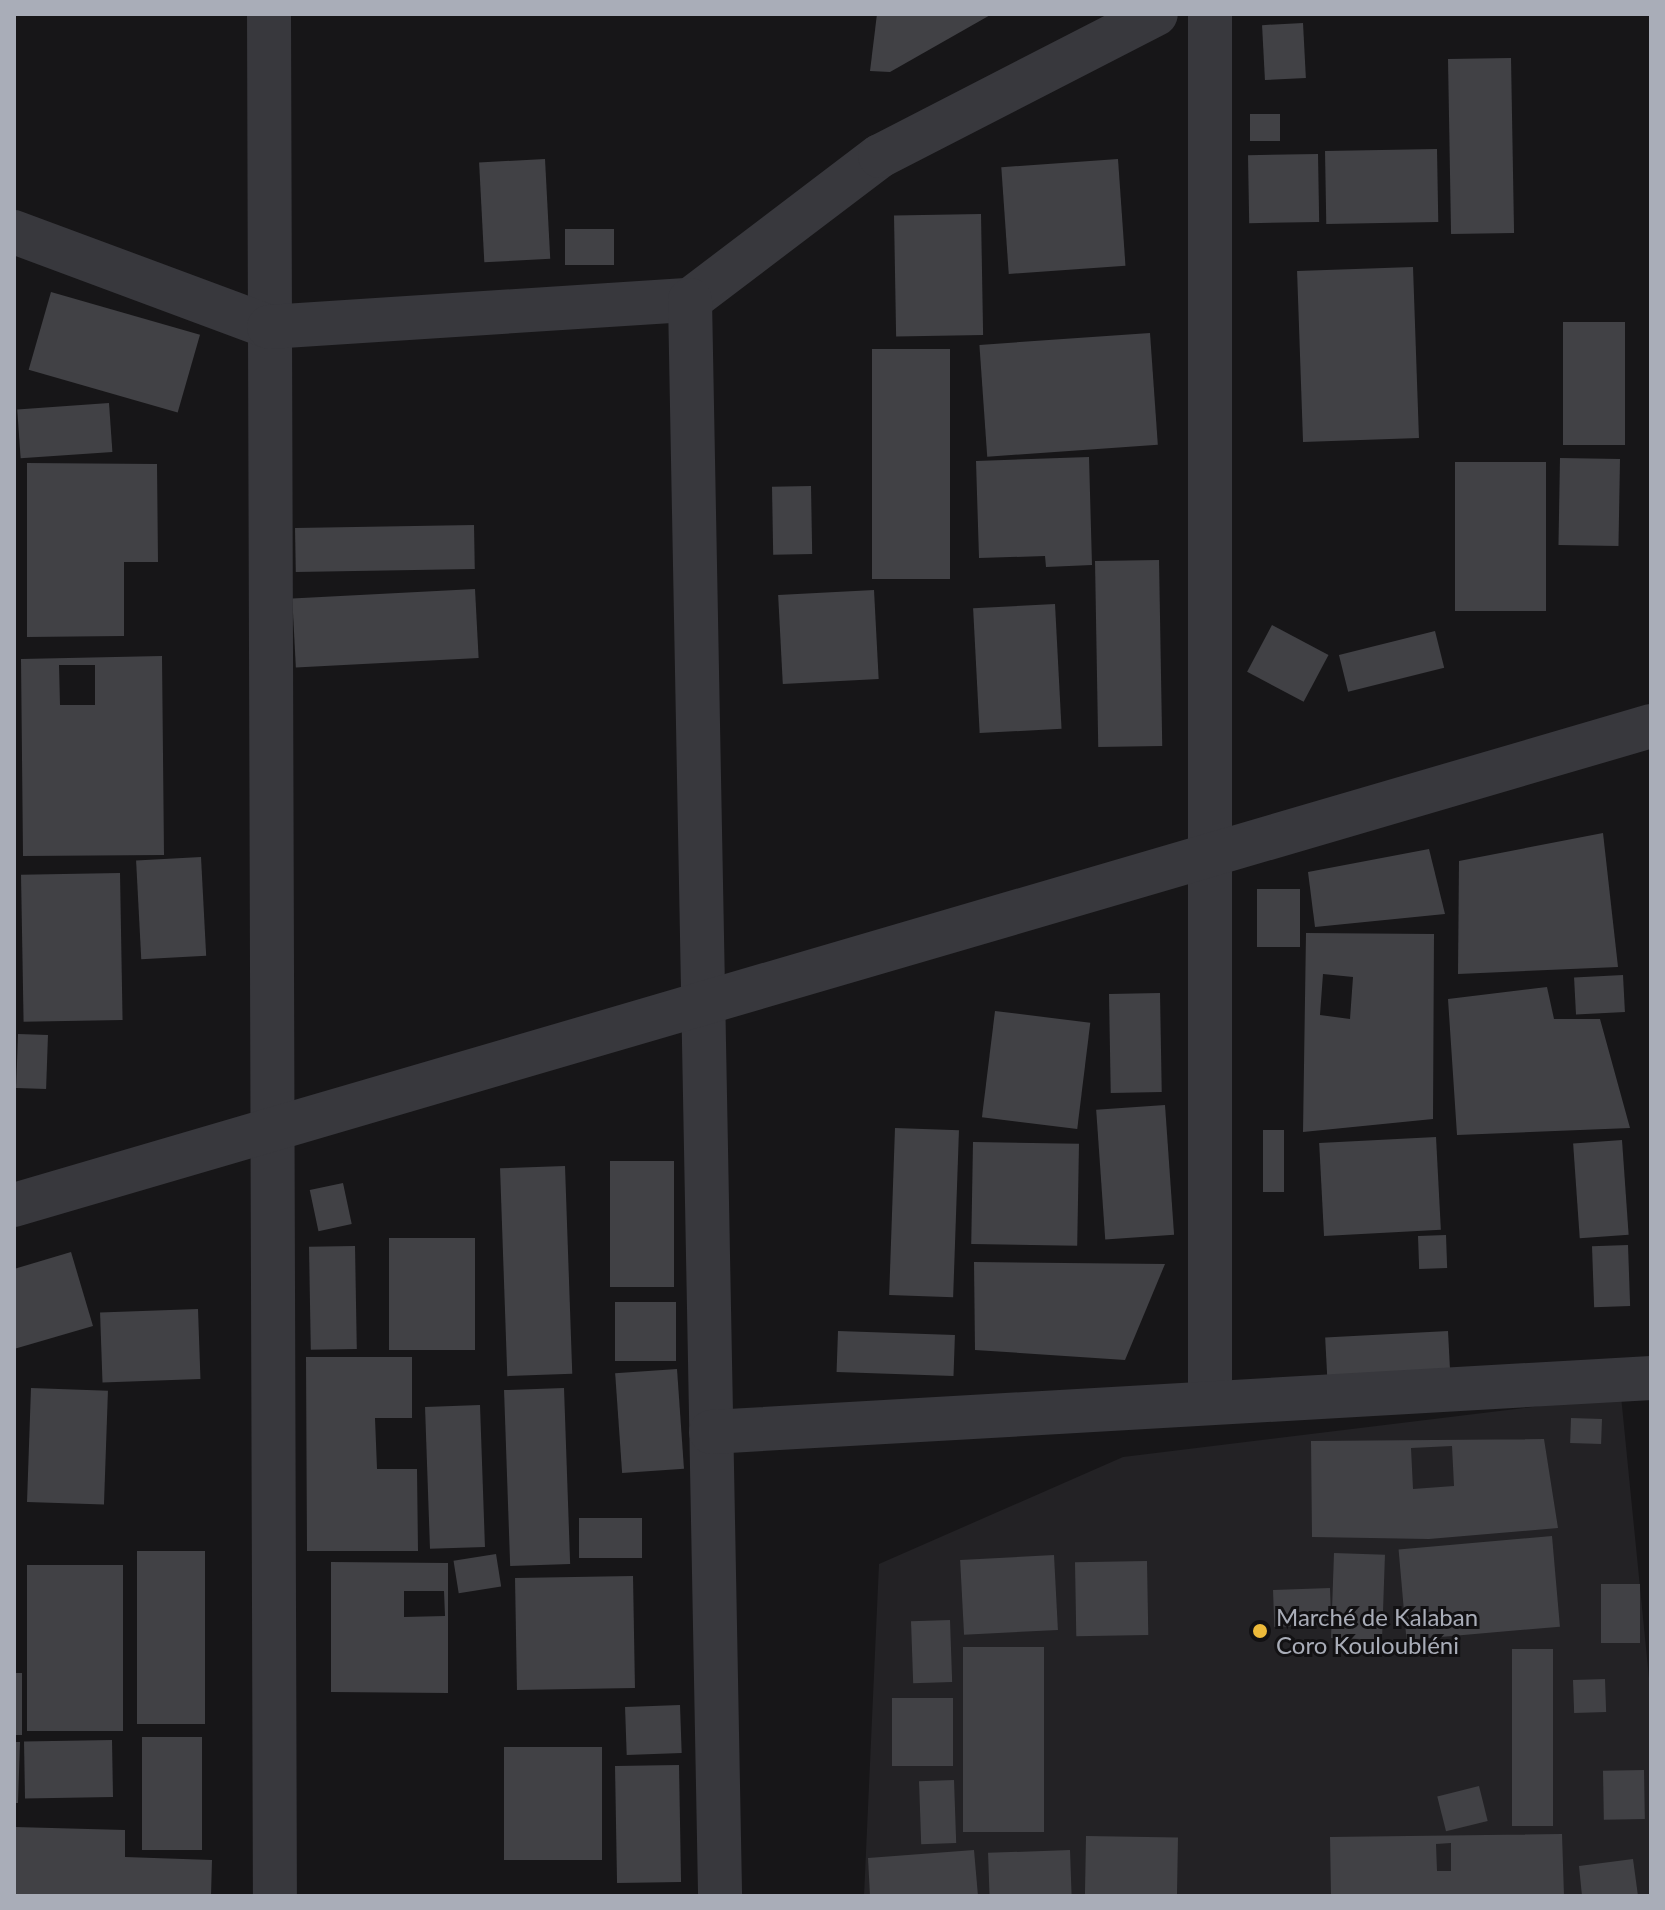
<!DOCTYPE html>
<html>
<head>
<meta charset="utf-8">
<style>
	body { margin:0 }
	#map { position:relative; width:1665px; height:1910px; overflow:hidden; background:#171618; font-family:Lato,sans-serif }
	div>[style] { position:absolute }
	.built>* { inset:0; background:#232225 }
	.building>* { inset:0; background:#414145; transform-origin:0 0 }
	.minor>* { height:44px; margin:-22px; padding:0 22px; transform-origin:22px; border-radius:22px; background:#38383d }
	.dots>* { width:22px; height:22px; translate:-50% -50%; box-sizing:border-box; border:4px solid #121113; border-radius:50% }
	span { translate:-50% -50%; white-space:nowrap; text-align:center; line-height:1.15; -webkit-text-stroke:6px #121113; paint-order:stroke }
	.poi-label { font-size:24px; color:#a9adb8 }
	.left { translate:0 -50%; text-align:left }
	.frame { position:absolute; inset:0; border:16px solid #a9adb8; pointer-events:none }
</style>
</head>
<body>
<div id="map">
	<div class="built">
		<i style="clip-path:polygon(1621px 1396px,1651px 1698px,1651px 1896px,864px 1896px,879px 1564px,1123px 1457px)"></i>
	</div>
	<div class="building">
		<i style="clip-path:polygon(877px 14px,992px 14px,890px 72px,870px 71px)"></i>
		<i style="left:1303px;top:23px;width:55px;height:41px;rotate:87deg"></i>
		<i style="left:1511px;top:58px;width:175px;height:63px;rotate:89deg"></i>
		<i style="left:1280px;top:114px;width:27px;height:30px;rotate:90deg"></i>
		<i style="left:1437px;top:149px;width:73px;height:112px;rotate:89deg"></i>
		<i style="left:1318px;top:154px;width:68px;height:70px;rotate:89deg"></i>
		<i style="left:545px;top:159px;width:100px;height:66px;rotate:87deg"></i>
		<i style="left:1118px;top:159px;width:107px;height:117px;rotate:86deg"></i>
		<i style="left:981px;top:214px;width:121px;height:87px;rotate:89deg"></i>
		<i style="left:565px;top:229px;width:49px;height:36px"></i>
		<i style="left:1413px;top:267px;width:171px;height:116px;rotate:88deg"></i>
		<i style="left:51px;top:292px;width:155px;height:81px;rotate:16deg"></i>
		<i style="left:1563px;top:322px;width:62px;height:123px"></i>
		<i style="left:1150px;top:333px;width:112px;height:171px;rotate:86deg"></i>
		<i style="left:872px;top:349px;width:78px;height:230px"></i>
		<i style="left:109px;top:403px;width:49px;height:92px;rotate:86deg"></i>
		<i style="clip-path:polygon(1089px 457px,1092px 565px,1046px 567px,1045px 556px,979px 558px,976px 461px)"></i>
		<i style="left:1560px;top:458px;width:60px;height:87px;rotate:1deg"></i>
		<i style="left:1455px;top:462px;width:91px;height:149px"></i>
		<i style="clip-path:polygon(27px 463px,157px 464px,158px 562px,124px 562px,124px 636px,27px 637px)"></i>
		<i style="left:811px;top:486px;width:68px;height:39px;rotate:89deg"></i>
		<i style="left:474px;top:525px;width:44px;height:179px;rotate:89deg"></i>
		<i style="left:1159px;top:560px;width:186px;height:64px;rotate:89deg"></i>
		<i style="left:475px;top:589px;width:69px;height:183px;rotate:87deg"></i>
		<i style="left:874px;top:590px;width:89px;height:96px;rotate:87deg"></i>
		<i style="left:1055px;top:604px;width:125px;height:82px;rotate:87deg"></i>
		<i style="left:1272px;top:625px;width:64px;height:53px;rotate:28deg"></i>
		<i style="left:1435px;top:631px;width:38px;height:99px;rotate:76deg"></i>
		<i style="clip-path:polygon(evenodd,162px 656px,164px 855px,23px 856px,21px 659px,162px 656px,59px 665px,95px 665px,95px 705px,60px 705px,59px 665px)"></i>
		<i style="clip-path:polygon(1603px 833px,1618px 967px,1458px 974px,1459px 861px)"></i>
		<i style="clip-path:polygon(1429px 849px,1445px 914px,1315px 927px,1308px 872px)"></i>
		<i style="left:201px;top:857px;width:99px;height:65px;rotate:87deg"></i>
		<i style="left:120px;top:873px;width:147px;height:99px;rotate:89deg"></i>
		<i style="left:1257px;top:889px;width:43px;height:58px"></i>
		<i style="clip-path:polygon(evenodd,1306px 933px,1434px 934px,1433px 1119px,1303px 1132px,1306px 933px,1323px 974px,1353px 977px,1350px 1019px,1320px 1015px,1323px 974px)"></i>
		<i style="left:1623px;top:975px;width:37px;height:49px;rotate:87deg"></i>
		<i style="clip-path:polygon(1547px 987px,1554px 1019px,1600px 1019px,1630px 1128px,1457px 1135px,1448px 999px)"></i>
		<i style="left:1160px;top:993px;width:99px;height:51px;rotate:89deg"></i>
		<i style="left:995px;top:1011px;width:96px;height:107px;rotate:7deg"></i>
		<i style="left:18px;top:1034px;width:30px;height:54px;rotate:2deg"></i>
		<i style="left:1165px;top:1105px;width:130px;height:69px;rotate:86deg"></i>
		<i style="left:895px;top:1128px;width:64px;height:167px;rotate:2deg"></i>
		<i style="left:1263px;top:1130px;width:21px;height:62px"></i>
		<i style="left:1436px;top:1137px;width:93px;height:117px;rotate:87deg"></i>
		<i style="left:1622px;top:1140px;width:95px;height:49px;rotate:86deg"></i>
		<i style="left:973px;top:1142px;width:106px;height:102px;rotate:1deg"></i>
		<i style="left:610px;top:1161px;width:64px;height:126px"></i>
		<i style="left:565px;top:1166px;width:208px;height:65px;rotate:88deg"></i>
		<i style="left:343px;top:1183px;width:42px;height:34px;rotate:78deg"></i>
		<i style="left:1446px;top:1235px;width:33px;height:28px;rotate:88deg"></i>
		<i style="left:389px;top:1238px;width:86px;height:112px"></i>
		<i style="left:1628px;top:1245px;width:61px;height:36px;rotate:88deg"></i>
		<i style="left:355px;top:1246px;width:103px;height:46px;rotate:89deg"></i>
		<i style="clip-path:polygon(71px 1252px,93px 1326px,14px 1349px,14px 1269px)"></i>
		<i style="clip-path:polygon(974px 1262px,1165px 1264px,1125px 1360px,975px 1350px)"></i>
		<i style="left:615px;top:1302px;width:61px;height:59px"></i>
		<i style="left:198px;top:1309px;width:70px;height:98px;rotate:88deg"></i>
		<i style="left:838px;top:1331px;width:117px;height:41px;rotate:2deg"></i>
		<i style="left:1448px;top:1331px;width:40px;height:123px;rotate:87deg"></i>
		<i style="clip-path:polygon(306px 1357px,412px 1357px,412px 1418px,375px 1418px,377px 1469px,417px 1469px,418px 1551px,307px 1551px)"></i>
		<i style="left:677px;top:1369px;width:100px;height:62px;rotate:86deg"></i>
		<i style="left:31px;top:1388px;width:77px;height:114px;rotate:2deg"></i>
		<i style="left:564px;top:1388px;width:176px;height:60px;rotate:88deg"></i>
		<i style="left:480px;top:1405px;width:142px;height:55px;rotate:88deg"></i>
		<i style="left:1571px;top:1418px;width:31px;height:25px;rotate:2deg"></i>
		<i style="clip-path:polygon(evenodd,1544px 1439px,1558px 1528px,1429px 1539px,1312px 1537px,1311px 1441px,1544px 1439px,1452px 1446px,1454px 1486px,1413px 1489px,1411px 1448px,1452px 1446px)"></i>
		<i style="left:642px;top:1518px;width:40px;height:63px;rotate:90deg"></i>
		<i style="left:1552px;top:1536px;width:91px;height:154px;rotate:85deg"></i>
		<i style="left:137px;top:1551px;width:68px;height:173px"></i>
		<i style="left:1334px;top:1553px;width:51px;height:85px;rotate:2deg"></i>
		<i style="left:496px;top:1554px;width:33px;height:43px;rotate:81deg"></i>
		<i style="left:1054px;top:1555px;width:75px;height:94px;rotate:87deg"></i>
		<i style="left:1147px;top:1561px;width:74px;height:72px;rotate:89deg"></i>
		<i style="clip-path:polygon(evenodd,331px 1562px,448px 1563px,448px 1693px,331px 1692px,331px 1562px,404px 1591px,444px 1591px,445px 1616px,404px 1617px,404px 1591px)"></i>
		<i style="left:27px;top:1565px;width:96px;height:166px"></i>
		<i style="left:633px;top:1576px;width:112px;height:118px;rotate:89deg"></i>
		<i style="left:1601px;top:1584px;width:39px;height:59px"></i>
		<i style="left:1330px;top:1588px;width:37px;height:57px;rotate:88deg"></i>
		<i style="left:950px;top:1620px;width:62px;height:39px;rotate:88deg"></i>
		<i style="left:963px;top:1647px;width:81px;height:185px"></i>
		<i style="left:1512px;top:1649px;width:41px;height:177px"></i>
		<i style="left:14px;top:1673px;width:8px;height:62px"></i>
		<i style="left:1605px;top:1679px;width:33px;height:32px;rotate:88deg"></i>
		<i style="left:892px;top:1698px;width:61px;height:68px"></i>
		<i style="left:680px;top:1705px;width:48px;height:55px;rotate:88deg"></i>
		<i style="left:142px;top:1737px;width:60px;height:113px"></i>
		<i style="left:112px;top:1740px;width:57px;height:88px;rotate:89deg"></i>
		<i style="clip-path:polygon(14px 1742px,20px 1742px,18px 1803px,14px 1803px)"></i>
		<i style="left:602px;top:1747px;width:113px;height:98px;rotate:90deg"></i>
		<i style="left:679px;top:1765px;width:117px;height:64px;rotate:89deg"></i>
		<i style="left:1644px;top:1770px;width:49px;height:41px;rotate:89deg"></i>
		<i style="left:954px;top:1780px;width:63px;height:35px;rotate:88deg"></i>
		<i style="left:1479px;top:1786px;width:36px;height:43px;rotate:76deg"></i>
		<i style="clip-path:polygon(15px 1827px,125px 1830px,125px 1857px,212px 1860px,211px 1896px,14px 1896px)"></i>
		<i style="clip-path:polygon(evenodd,1562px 1834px,1564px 1896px,1331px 1896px,1330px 1837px,1562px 1834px,1451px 1843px,1451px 1871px,1437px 1871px,1436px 1844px,1451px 1843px)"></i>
		<i style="left:1086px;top:1836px;width:92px;height:60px;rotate:1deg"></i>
		<i style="clip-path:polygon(974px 1850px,978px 1896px,870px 1896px,868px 1858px)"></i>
		<i style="left:1070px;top:1850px;width:46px;height:82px;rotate:88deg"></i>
		<i style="clip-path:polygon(1633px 1859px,1638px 1896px,1582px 1896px,1579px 1866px)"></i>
	</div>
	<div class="minor">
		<i style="left:269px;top:14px;width:1882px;rotate:89.82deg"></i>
		<i style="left:1210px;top:14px;width:1388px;rotate:90deg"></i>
		<i style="left:14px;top:232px;width:272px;rotate:20.4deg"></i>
		<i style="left:269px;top:327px;width:422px;rotate:-3.7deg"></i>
		<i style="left:690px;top:300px;width:238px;rotate:-37.2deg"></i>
		<i style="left:880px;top:156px;width:310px;rotate:-27.2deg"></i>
		<i style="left:690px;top:300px;width:1596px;rotate:88.92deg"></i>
		<i style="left:14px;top:1205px;width:1706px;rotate:-16.31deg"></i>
		<i style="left:711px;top:1432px;width:942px;rotate:-3.29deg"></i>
	</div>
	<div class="dots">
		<i style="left:1260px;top:1631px;background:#edba3a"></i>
	</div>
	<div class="poi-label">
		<span class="left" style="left:1276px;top:1631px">Marché de Kalaban<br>Coro Kouloubléni</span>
	</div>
	<div class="frame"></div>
</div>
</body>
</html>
